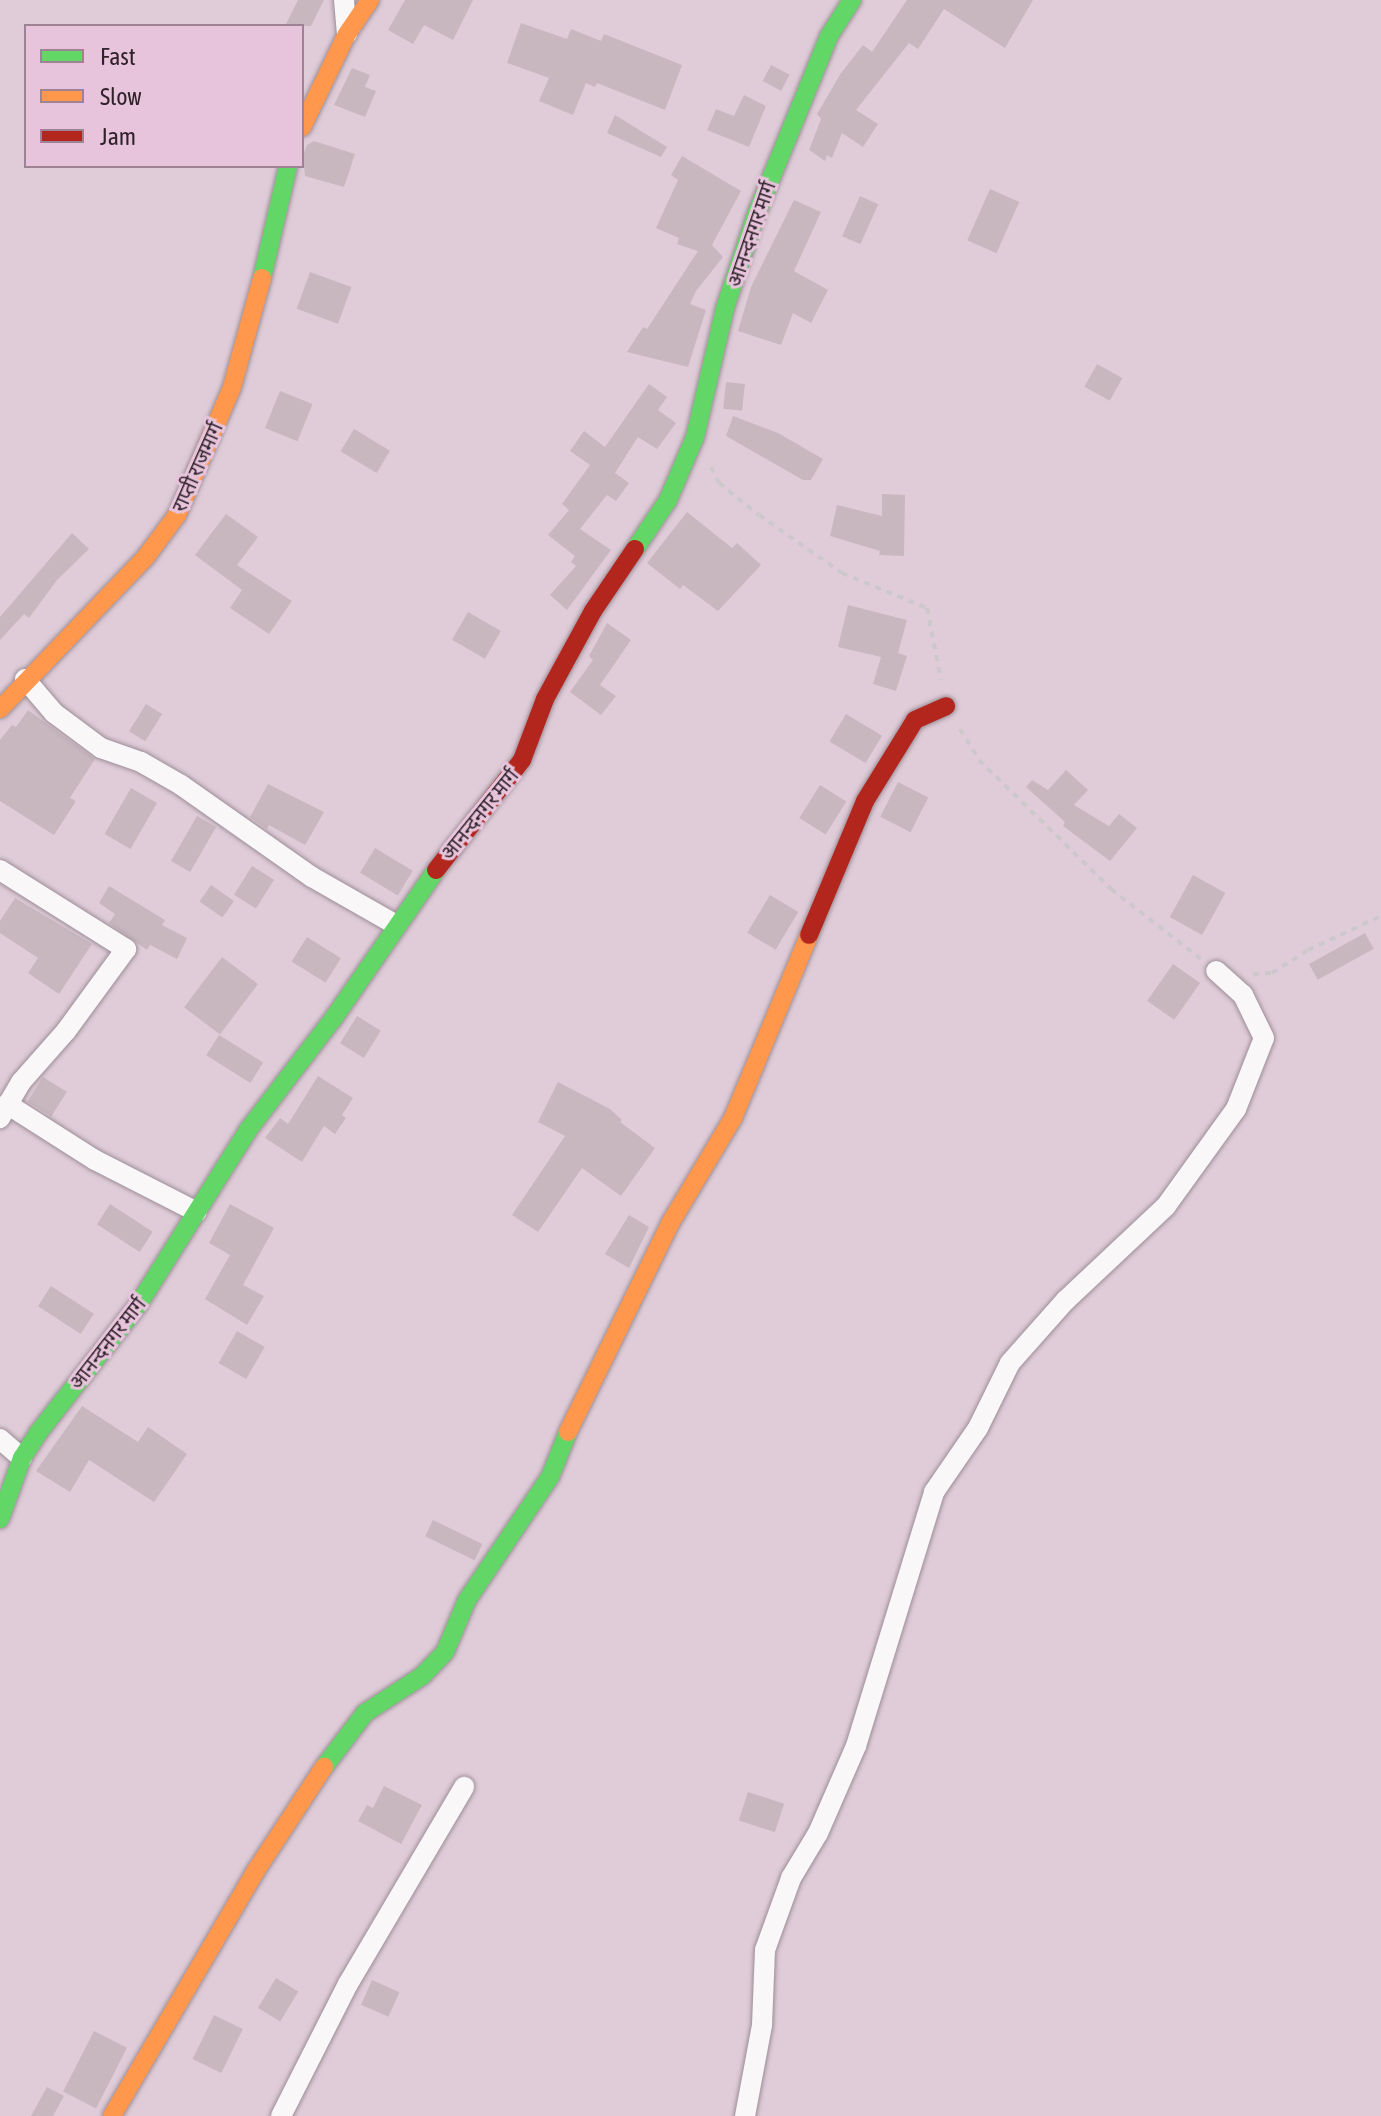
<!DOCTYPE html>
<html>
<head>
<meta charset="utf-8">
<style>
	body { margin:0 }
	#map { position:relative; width:1381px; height:2116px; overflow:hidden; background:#dfccd8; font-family:"Asap Condensed","Noto Sans Devanagari",sans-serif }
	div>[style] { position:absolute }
	.building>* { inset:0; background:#c8b7bf; transform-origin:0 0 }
	.path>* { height:4px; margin-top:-2px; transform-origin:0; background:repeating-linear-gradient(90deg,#cdc8cb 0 6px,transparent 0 12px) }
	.roads { filter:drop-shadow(0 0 2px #9c8e97) drop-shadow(0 0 2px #9c8e97) }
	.street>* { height:20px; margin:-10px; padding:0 10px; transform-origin:10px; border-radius:10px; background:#faf7f9 }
	.fast>* { height:18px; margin:-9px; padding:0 9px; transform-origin:9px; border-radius:9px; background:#63d668 }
	.slow>* { height:18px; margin:-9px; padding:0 9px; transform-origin:9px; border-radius:9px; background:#ff974d }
	.jam>* { height:18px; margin:-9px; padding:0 9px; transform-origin:9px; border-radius:9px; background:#b3261e }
	span { translate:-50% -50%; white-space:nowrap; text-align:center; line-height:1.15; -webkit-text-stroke:6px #e7c4db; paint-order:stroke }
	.street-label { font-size:20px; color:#2f222a }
	.legend { position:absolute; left:24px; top:24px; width:280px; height:144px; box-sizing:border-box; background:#e7c4db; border:2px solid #9d8394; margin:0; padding:10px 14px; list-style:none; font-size:24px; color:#2f222a }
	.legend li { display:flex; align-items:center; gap:16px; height:40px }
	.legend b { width:40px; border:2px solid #9d8394 }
</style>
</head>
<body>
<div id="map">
	<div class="building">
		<i style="clip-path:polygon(298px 0,324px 0,311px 26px,285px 26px)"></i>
		<i style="clip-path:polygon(405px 0,473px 0,453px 40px,424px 25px,413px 44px,388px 30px)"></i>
		<i style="clip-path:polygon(907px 0,1033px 0,1005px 48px,944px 9px,918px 49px,909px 43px,856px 110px,878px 124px,863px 147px,842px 133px,832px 158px,827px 155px,825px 161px,809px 150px,821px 119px,817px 114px,841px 73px,863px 45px,872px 52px)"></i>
		<i style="clip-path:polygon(521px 23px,567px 39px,571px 29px,601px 41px,604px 34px,682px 65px,665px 110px,597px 83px,595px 87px,586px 83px,573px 115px,539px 101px,549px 78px,507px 63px)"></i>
		<i style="left:771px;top:65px;width:21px;height:18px;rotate:28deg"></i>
		<i style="clip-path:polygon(352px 68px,370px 75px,365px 87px,376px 91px,365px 117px,334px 105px)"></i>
		<i style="clip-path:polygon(744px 95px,766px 106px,749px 147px,707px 130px,716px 109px,734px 116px)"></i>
		<i style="clip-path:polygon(615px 115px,667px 147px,661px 157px,607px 133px)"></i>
		<i style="clip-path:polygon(314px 141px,355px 154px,344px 187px,305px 176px,303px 155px,307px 145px)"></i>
		<i style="clip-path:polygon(682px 156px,741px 191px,712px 245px,723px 257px,696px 291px,690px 304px,706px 310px,688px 367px,627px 352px,643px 327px,647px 329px,698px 251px,677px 244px,679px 238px,656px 228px,678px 180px,671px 175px)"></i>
		<i style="left:990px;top:189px;width:32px;height:56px;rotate:24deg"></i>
		<i style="left:860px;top:196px;width:20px;height:44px;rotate:24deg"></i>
		<i style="clip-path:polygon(794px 200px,821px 212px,794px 271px,828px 290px,811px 323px,793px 313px,781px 345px,738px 331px,751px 287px)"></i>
		<i style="left:310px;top:272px;width:44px;height:39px;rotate:20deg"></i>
		<i style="left:1097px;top:364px;width:29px;height:26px;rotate:29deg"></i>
		<i style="left:726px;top:382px;width:19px;height:27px;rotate:6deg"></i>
		<i style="clip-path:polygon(649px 384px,667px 397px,658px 410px,676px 423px,657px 449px,638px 437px,615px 473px,629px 483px,616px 501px,607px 495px,580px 529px,611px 550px,567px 610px,550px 595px,576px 566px,571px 562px,575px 556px,548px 535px,569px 510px,562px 504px,590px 465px,570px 451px,584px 431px,605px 447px)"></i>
		<i style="left:280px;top:391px;width:35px;height:40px;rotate:22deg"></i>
		<i style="clip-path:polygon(733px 416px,778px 433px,823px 459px,811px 480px,803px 480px,726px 436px)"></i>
		<i style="left:354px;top:429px;width:42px;height:26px;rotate:31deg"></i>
		<i style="clip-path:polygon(882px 494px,905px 495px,904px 556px,879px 555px,880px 551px,830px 536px,837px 505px,882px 516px)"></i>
		<i style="clip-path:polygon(687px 512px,732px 548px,737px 543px,761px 565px,718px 611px,683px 585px,680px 589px,647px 563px)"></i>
		<i style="clip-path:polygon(226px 514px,258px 537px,237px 565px,292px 601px,269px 634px,230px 608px,242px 590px,195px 555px)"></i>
		<i style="clip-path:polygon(72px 533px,89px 549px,57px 580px,29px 618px,24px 614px,0 640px,0 617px)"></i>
		<i style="clip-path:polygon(848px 605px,907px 620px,898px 653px,907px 656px,896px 691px,873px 684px,881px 657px,838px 647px)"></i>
		<i style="left:468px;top:612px;width:38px;height:32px;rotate:30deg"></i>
		<i style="clip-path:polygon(607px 623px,631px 640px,600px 685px,616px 696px,601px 715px,570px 692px,593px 660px,589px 656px)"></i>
		<i style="left:146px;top:704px;width:19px;height:32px;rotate:32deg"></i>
		<i style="clip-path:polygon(28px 710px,95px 759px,70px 798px,76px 801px,54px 835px,0 801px,0 740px,12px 725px,16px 727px)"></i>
		<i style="left:846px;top:714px;width:42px;height:32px;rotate:31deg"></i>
		<i style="clip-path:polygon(1066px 770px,1088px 790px,1074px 805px,1109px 826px,1119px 814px,1137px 828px,1110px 861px,1063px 826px,1065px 822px,1026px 787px,1032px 780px,1048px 790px)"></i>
		<i style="left:898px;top:782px;width:34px;height:39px;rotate:27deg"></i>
		<i style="clip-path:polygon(268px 784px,324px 812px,305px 845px,269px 825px,267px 829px,250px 817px)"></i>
		<i style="left:820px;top:785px;width:31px;height:39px;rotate:32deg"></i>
		<i style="left:131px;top:788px;width:30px;height:53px;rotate:30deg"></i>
		<i style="left:197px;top:816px;width:22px;height:52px;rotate:30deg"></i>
		<i style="left:375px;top:848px;width:44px;height:29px;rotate:31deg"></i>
		<i style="left:252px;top:866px;width:26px;height:34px;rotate:32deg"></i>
		<i style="left:1193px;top:875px;width:37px;height:48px;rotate:29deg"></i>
		<i style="left:211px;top:885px;width:28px;height:20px;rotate:35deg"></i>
		<i style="clip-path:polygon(109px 886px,165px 920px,162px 925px,187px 938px,177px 959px,150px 945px,147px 950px,109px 923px,115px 914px,99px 903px)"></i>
		<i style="left:770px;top:895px;width:33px;height:44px;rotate:31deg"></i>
		<i style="clip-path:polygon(15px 898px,92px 944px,59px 994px,28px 973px,38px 958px,0 933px,0 921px)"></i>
		<i style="left:1365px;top:933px;width:18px;height:64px;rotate:61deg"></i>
		<i style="left:307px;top:937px;width:40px;height:29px;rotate:32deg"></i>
		<i style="left:222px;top:957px;width:45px;height:63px;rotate:37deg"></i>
		<i style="left:1173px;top:964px;width:33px;height:45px;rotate:35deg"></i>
		<i style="left:357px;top:1016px;width:28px;height:32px;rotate:32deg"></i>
		<i style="left:219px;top:1035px;width:52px;height:24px;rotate:32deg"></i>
		<i style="clip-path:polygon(318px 1076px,353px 1098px,342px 1115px,346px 1118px,335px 1134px,324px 1126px,302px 1162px,265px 1138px,280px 1118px,288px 1124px)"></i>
		<i style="left:43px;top:1077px;width:28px;height:29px;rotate:32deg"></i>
		<i style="clip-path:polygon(558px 1082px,610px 1109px,622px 1120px,620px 1122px,655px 1148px,621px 1196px,582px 1168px,538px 1232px,512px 1215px,565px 1136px,538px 1122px)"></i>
		<i style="left:110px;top:1204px;width:51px;height:24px;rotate:33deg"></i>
		<i style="clip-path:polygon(230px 1204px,274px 1228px,243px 1285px,264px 1296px,247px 1325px,205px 1299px,230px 1255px,209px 1243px)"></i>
		<i style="clip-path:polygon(629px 1215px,649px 1227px,629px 1268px,605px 1254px)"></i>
		<i style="left:51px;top:1286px;width:51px;height:24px;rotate:33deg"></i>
		<i style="left:237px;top:1331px;width:32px;height:37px;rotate:30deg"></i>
		<i style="clip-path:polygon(82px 1406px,138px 1442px,148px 1427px,187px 1454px,154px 1502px,89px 1460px,70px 1492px,36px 1471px)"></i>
		<i style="left:433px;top:1520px;width:55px;height:18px;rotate:26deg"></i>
		<i style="clip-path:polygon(384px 1786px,422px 1805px,401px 1844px,358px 1821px,367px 1805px,373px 1808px)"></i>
		<i style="left:748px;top:1792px;width:38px;height:30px;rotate:18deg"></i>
		<i style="left:276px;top:1978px;width:26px;height:35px;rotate:31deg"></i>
		<i style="left:372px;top:1980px;width:30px;height:27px;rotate:24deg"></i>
		<i style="left:214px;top:2015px;width:32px;height:49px;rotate:26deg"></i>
		<i style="left:94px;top:2031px;width:37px;height:68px;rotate:27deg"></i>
		<i style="clip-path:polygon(47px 2087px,64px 2096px,53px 2116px,31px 2116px)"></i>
	</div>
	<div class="path">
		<i style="left:711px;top:467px;width:18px;rotate:63deg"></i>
		<i style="left:719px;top:483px;width:51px;rotate:38.7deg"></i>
		<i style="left:759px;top:515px;width:101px;rotate:34.9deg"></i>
		<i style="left:842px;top:573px;width:92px;rotate:22.4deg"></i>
		<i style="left:927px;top:608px;width:73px;rotate:79deg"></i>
		<i style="left:960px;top:729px;width:36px;rotate:58deg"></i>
		<i style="left:979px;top:760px;width:185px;rotate:44.3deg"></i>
		<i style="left:1111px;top:889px;width:114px;rotate:37.9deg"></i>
		<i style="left:1253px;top:974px;width:19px;rotate:-3deg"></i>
		<i style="left:1272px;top:973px;width:43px;rotate:-32.6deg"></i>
		<i style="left:1308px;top:950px;width:81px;rotate:-25deg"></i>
	</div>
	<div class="roads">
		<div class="street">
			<i style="left:344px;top:0;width:34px;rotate:85deg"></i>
			<i style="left:25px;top:679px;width:45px;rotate:49.5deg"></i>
			<i style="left:54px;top:713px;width:59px;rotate:36.7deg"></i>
			<i style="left:101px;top:748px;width:42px;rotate:19.3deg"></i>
			<i style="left:141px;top:762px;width:46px;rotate:29.9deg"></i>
			<i style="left:181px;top:785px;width:160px;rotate:35.1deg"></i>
			<i style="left:312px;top:877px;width:97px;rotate:29.7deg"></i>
			<i style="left:0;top:870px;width:149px;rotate:32.1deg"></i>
			<i style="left:126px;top:949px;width:102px;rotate:126.2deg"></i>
			<i style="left:66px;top:1031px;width:68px;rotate:131.4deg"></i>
			<i style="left:21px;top:1082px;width:42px;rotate:120.3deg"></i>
			<i style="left:7px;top:1104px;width:104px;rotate:32.5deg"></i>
			<i style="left:95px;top:1160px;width:114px;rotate:27deg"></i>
			<i style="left:0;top:1439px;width:29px;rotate:41deg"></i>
			<i style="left:281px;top:2116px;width:148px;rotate:-63.1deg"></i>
			<i style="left:348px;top:1984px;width:229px;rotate:-59.5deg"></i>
			<i style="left:745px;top:2116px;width:93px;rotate:-79.4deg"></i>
			<i style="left:762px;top:2025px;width:75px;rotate:-87.7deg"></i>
			<i style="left:765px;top:1950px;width:77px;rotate:-70.1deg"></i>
			<i style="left:791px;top:1878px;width:52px;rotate:-59deg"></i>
			<i style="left:818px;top:1833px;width:95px;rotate:-66.4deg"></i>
			<i style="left:856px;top:1746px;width:266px;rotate:-72.9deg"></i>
			<i style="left:934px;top:1492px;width:78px;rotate:-55.5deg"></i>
			<i style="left:978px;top:1428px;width:72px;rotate:-63.8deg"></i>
			<i style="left:1010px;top:1363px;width:84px;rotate:-48.4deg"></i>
			<i style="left:1066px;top:1300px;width:137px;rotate:-43.2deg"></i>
			<i style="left:1166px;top:1206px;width:120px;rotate:-54.2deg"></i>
			<i style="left:1236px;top:1109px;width:76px;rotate:-68.5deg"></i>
			<i style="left:1264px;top:1038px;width:48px;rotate:-116deg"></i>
			<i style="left:1243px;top:995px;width:36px;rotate:-138deg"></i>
		</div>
		<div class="fast">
			<i style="left:262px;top:278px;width:115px;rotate:-76.9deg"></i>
			<i style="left:635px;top:549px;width:59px;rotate:-56deg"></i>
			<i style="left:668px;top:500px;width:69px;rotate:-66.8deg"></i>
			<i style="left:695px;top:437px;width:132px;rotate:-76.9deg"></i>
			<i style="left:725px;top:308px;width:98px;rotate:-71.6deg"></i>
			<i style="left:756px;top:215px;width:193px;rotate:-67.8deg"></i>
			<i style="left:829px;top:36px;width:43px;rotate:-57.4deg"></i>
			<i style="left:0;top:1519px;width:65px;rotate:-70.2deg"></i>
			<i style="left:22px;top:1458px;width:30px;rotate:-57deg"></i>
			<i style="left:38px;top:1433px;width:162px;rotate:-52deg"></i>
			<i style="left:138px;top:1305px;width:207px;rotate:-57.8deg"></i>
			<i style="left:248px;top:1130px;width:140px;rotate:-52.6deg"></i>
			<i style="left:333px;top:1019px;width:181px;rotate:-55.3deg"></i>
			<i style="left:324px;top:1767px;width:68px;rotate:-52.8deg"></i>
			<i style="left:365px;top:1713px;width:68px;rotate:-33deg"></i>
			<i style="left:422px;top:1676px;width:33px;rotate:-46deg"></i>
			<i style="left:445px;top:1652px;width:56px;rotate:-67.1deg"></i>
			<i style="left:467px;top:1600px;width:148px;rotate:-56deg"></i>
			<i style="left:550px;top:1477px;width:48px;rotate:-68.2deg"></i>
		</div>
		<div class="slow">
			<i style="left:302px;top:127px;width:103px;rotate:-64.2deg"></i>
			<i style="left:347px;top:34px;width:41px;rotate:-55.9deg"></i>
			<i style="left:0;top:709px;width:209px;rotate:-46.2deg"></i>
			<i style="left:145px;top:558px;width:54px;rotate:-53.3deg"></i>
			<i style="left:177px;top:515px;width:139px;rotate:-66.7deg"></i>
			<i style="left:232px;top:387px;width:113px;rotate:-74.6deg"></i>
			<i style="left:568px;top:1432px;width:234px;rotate:-63.9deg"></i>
			<i style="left:671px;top:1222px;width:121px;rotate:-59.2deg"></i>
			<i style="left:733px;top:1118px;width:198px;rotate:-67.4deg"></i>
			<i style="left:112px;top:2116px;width:283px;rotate:-59.6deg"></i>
			<i style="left:255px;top:1872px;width:126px;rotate:-56.7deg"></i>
		</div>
		<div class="jam">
			<i style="left:436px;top:870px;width:140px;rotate:-52deg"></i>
			<i style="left:522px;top:760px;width:65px;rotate:-69.3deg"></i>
			<i style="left:545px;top:699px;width:100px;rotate:-61.4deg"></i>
			<i style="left:593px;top:611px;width:75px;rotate:-55.9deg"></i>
			<i style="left:809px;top:935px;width:145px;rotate:-67.3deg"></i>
			<i style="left:865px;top:801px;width:95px;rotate:-58.3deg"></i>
			<i style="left:915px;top:720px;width:34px;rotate:-24deg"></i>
		</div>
	</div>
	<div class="street-label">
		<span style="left:751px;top:234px;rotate:-71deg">आनन्दनगर मार्ग</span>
		<span style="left:197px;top:467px;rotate:-66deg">राप्ती राजमार्ग</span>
		<span style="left:479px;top:814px;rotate:-51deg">आनन्दनगर मार्ग</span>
		<span style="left:107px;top:1343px;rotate:-52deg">आनन्दनगर मार्ग</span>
	</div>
	<ul class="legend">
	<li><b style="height:10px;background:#63d668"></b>Fast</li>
	<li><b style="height:10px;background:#ff974d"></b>Slow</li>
	<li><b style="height:10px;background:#b3261e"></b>Jam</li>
	</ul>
</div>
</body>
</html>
